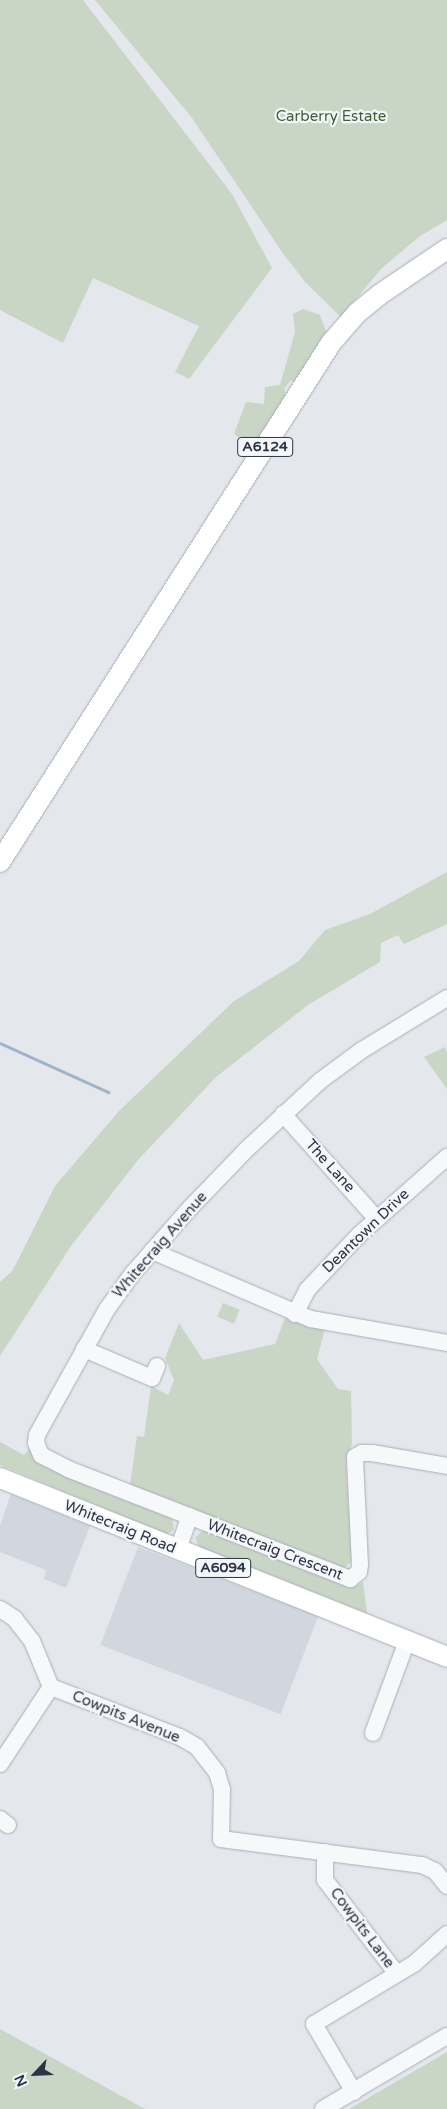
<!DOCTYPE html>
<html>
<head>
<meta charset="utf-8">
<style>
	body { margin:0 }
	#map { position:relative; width:447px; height:2109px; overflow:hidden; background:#e4e7ec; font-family:"Varela Round",sans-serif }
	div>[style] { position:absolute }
	.built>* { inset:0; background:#d2d6de; transform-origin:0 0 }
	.green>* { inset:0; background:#c9d6c5; transform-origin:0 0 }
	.stream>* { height:3px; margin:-1.5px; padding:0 1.5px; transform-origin:1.5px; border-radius:1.5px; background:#9fb4cc }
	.roads { filter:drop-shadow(0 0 1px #a9aeb7) drop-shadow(0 0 1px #a9aeb7) }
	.minor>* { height:16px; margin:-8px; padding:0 8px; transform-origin:8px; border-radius:8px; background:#f7f8fa }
	.major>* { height:20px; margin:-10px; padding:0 10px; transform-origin:10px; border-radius:10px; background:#fff }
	span { translate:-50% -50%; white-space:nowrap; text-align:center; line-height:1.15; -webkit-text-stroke:4.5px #f4f6f9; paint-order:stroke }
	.shield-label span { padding:1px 4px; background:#f4f6f9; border:1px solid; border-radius:4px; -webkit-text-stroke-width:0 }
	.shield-label { font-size:14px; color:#2b3445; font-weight:700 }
	.park-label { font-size:15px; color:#3f6138 }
	.street-label { font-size:15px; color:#2b3445 }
	.north { position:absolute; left:10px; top:2049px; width:50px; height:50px; -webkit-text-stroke:4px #f4f6f9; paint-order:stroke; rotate:245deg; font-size:14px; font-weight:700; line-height:20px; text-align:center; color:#2b3445 }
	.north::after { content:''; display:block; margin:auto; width:18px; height:22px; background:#2b3445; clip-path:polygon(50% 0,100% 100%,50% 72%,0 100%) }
</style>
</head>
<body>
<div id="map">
	<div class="built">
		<i style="clip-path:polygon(11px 1494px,90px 1526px,66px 1588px,44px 1579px,46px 1570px,0 1552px,0 1526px)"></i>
		<i style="left:138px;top:1547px;width:193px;height:105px;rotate:21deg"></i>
	</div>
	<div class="green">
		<i style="clip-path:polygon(0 0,83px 0,232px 194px,272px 268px,189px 379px,175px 372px,199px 326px,93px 278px,63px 343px,0 310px)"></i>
		<i style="clip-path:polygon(95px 0,447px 0,447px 220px,420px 236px,381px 269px,341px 317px,306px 283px,282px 252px,192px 118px)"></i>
		<i style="clip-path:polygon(303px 309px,320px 315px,328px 337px,298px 381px,290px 381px,284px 389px,288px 400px,258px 443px,248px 444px,234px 434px,246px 402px,264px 404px,265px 387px,280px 385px,295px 332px,293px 314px)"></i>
		<i style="clip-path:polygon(447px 872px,447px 924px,404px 944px,398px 935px,381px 943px,380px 962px,308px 1005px,216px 1077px,138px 1160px,71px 1246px,0 1356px,0 1282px,13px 1270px,55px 1186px,119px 1111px,234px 1001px,299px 961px,325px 930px,370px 914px)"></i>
		<i style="clip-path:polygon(445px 1047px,447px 1052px,447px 1089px,424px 1057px)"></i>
		<i style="left:223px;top:1303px;width:18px;height:15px;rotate:22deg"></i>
		<i style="clip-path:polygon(285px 1318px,325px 1329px,317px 1359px,338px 1389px,351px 1391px,352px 1444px,346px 1464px,352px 1561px,342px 1570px,130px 1485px,137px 1436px,144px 1437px,151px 1386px,168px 1395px,174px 1380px,165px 1358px,179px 1323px,203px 1360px,275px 1344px)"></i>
		<i style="clip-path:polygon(0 1442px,24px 1455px,30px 1448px,172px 1517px,174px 1530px,166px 1534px,0 1465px)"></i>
		<i style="clip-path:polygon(205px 1528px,345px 1586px,353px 1587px,363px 1582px,367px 1613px,199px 1547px,195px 1538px)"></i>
		<i style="clip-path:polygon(0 2029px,145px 2109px,0 2109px)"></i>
		<i style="clip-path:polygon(447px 2051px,447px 2109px,349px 2109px,447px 2052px)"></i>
	</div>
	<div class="stream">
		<i style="left:0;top:1043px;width:119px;rotate:24.4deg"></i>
	</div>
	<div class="roads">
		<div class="minor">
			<i style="left:447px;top:998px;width:100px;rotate:148.5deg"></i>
			<i style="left:362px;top:1050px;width:52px;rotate:143.6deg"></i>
			<i style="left:320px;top:1081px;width:100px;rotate:137deg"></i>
			<i style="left:247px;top:1149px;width:82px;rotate:134deg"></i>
			<i style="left:190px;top:1208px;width:86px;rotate:131.2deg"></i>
			<i style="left:133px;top:1273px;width:44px;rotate:125.8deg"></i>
			<i style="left:107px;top:1309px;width:144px;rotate:119.1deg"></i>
			<i style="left:37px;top:1435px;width:8px;rotate:97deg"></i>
			<i style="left:36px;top:1443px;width:13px;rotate:67deg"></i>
			<i style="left:41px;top:1455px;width:30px;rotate:27deg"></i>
			<i style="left:68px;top:1469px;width:303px;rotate:21.3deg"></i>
			<i style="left:350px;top:1579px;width:11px;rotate:-38deg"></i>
			<i style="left:359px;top:1572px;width:7px;rotate:-82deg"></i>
			<i style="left:360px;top:1565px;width:108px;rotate:-92.7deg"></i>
			<i style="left:355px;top:1457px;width:8px;rotate:-30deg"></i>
			<i style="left:362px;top:1453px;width:10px"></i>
			<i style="left:372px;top:1453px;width:76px;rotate:9.8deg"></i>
			<i style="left:283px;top:1114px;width:140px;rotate:48.2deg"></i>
			<i style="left:152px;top:1251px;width:173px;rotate:23.2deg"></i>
			<i style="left:311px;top:1319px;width:138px;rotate:10deg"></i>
			<i style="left:295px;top:1314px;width:27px;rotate:-63deg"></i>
			<i style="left:307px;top:1290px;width:76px;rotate:-46.6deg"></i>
			<i style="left:359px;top:1235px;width:118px;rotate:-41.6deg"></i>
			<i style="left:84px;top:1349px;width:74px;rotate:23.1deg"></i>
			<i style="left:152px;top:1378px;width:13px;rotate:-67deg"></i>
			<i style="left:178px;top:1550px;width:36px;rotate:-71deg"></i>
			<i style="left:0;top:1609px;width:17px;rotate:33deg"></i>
			<i style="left:14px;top:1618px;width:29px;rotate:52deg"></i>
			<i style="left:32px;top:1641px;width:50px;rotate:67.6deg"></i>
			<i style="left:51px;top:1687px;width:138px;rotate:21.2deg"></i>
			<i style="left:180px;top:1737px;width:20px;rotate:30deg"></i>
			<i style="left:197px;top:1747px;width:33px;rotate:52deg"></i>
			<i style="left:217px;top:1773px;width:17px;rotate:73deg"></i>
			<i style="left:222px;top:1789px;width:50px;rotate:91.1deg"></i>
			<i style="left:221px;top:1839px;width:203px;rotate:7.4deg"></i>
			<i style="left:422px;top:1865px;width:14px;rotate:25deg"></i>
			<i style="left:435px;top:1871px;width:19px;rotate:51deg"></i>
			<i style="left:373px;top:1733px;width:98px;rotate:-69.7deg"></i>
			<i style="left:0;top:1764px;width:92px;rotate:-56.5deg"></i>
			<i style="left:0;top:1819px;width:10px;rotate:37deg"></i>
			<i style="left:325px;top:1852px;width:28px;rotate:90deg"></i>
			<i style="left:325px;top:1880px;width:118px;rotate:52.5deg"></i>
			<i style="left:354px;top:2092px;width:79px;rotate:-120.5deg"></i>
			<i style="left:314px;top:2024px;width:118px;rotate:-31.1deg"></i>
			<i style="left:415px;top:1963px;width:43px;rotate:-42.2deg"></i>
			<i style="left:323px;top:2109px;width:144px;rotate:-30.5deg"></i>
		</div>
		<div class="major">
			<i style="left:0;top:862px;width:616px;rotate:-57.47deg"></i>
			<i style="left:331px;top:343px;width:40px;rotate:-49deg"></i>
			<i style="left:357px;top:313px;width:28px;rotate:-39deg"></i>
			<i style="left:379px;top:295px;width:82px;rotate:-34.1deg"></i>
			<i style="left:0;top:1478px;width:482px;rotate:21.8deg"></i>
		</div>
	</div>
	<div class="shield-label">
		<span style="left:265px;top:447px">A6124</span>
		<span style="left:223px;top:1568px">A6094</span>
	</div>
	<div class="park-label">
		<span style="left:331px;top:117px">Carberry Estate</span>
	</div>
	<div class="street-label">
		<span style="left:330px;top:1166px;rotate:48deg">The Lane</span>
		<span style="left:366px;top:1231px;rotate:-44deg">Deantown Drive</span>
		<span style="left:160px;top:1245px;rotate:-49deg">Whitecraig Avenue</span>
		<span style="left:120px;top:1527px;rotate:22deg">Whitecraig Road</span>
		<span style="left:275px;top:1550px;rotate:21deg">Whitecraig Crescent</span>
		<span style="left:126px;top:1717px;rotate:22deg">Cowpits Avenue</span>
		<span style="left:362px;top:1928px;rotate:53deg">Cowpits Lane</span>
	</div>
	<div class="north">N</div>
</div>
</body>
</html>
